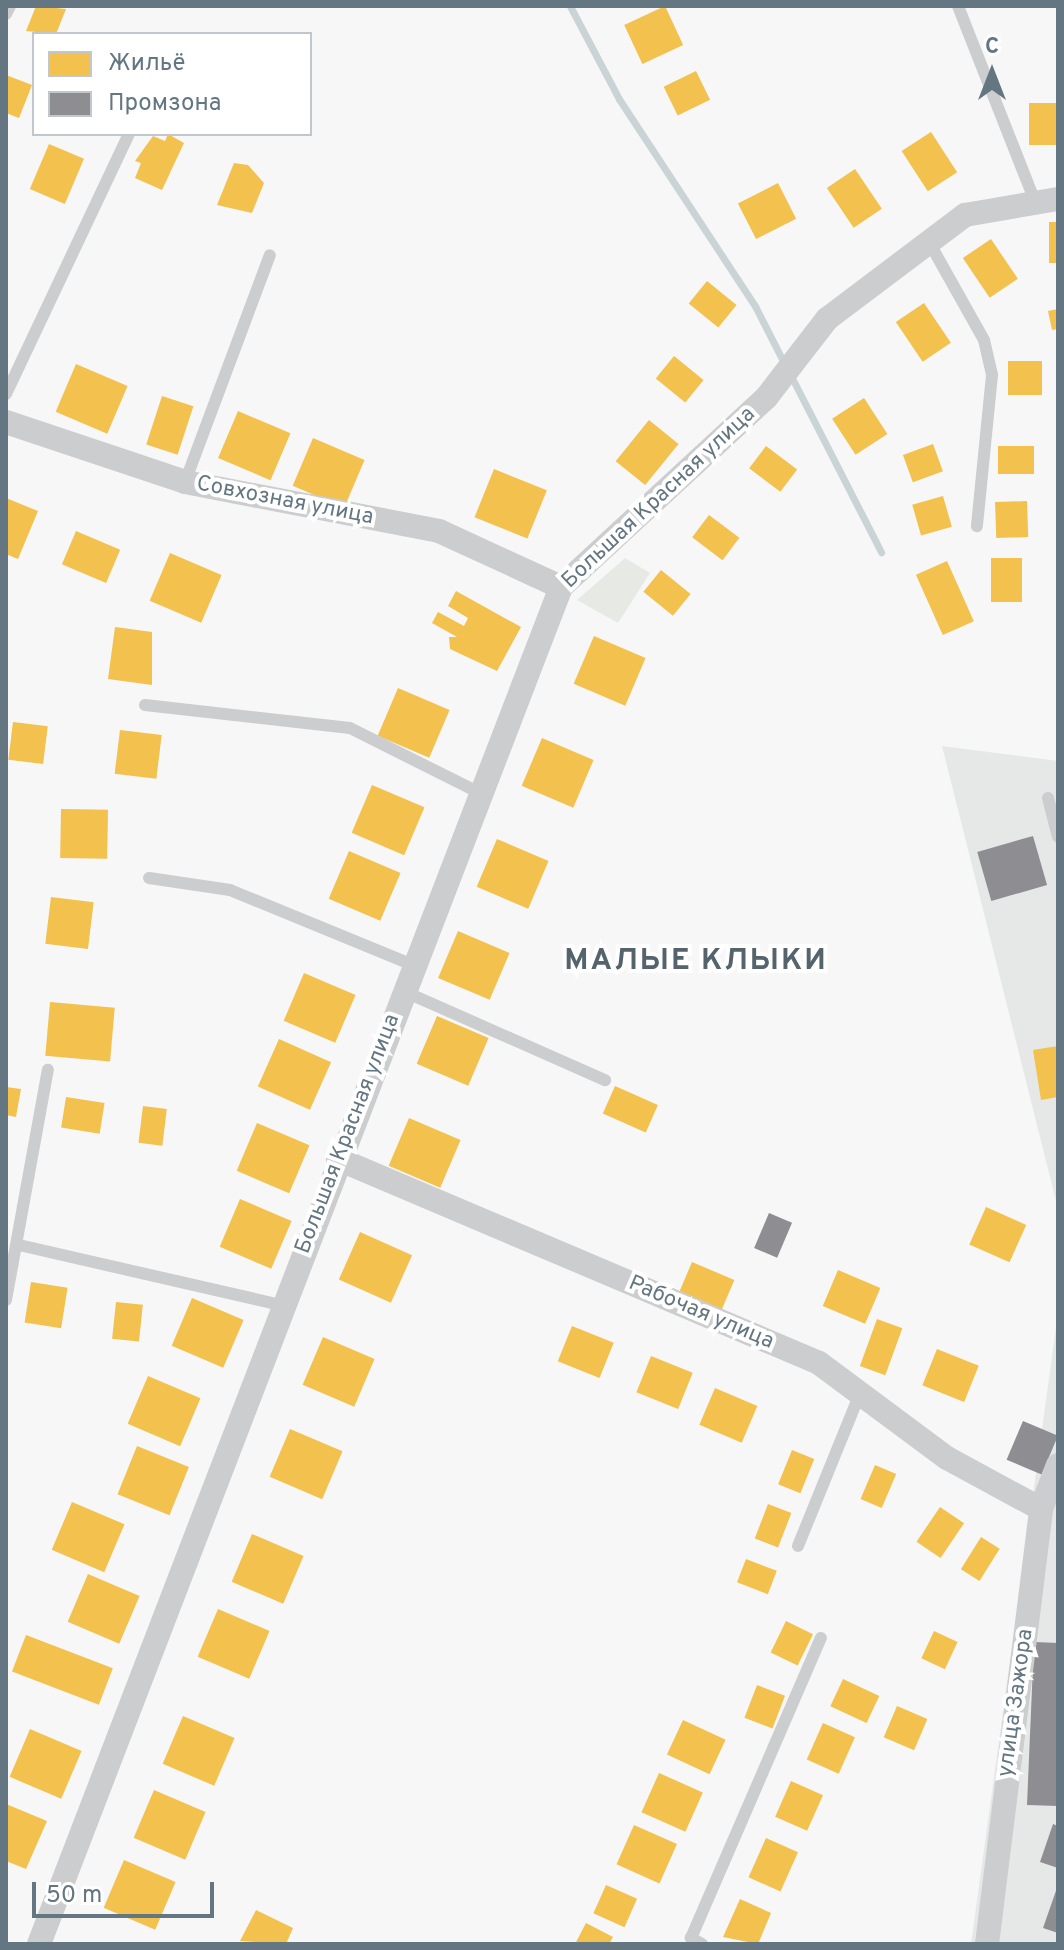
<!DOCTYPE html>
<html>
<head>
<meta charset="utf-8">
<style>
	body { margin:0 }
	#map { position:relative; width:1064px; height:1950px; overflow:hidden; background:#f7f7f7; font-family:Overpass,sans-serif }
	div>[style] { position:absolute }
	.built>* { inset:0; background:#e6e8e7 }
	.green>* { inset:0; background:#e6e9e4 }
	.homes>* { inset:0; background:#f2c14e; transform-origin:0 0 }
	.industry>* { inset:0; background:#8d8d92; transform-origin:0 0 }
	.stream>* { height:7px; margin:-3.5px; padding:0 3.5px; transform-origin:3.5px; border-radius:3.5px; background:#cad4d6 }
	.lane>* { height:12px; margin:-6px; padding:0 6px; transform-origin:6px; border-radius:6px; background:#cccdce }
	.street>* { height:24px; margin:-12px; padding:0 12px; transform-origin:12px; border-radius:12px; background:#cccdce }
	span { translate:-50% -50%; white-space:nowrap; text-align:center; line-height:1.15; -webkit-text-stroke:8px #fff; paint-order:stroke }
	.street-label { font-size:22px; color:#637681 }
	.district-label { font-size:30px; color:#55636c; font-weight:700; letter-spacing:2px }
	.frame { position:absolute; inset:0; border:8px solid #637681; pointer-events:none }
	.legend { position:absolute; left:32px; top:32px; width:280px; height:104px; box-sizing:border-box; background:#fff; border:2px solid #c1c8cd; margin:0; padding:10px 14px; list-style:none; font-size:24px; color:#637681 }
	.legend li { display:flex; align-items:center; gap:16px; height:40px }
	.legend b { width:40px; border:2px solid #c1c8cd }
	.north { position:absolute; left:952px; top:32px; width:80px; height:80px; -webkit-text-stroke:6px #fff; paint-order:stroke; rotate:0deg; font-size:22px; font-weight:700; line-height:32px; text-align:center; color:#637681 }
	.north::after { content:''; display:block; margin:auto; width:28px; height:36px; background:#637681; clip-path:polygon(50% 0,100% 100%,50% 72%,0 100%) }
	.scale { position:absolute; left:32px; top:1882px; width:182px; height:36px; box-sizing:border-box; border:4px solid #637681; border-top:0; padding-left:10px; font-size:24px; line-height:28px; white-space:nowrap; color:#637681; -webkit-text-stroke:6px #fff; paint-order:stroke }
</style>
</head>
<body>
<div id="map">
	<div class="built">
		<i style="clip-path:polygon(942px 746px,1058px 761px,1058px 1209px)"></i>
		<i style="clip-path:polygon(1058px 1313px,1058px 1944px,971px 1944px)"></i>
	</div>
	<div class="green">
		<i style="clip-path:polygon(625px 558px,650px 573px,618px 623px,577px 600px)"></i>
	</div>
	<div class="homes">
		<i style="clip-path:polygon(36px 6px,66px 9px,56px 34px,26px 31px)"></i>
		<i style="left:665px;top:6px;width:43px;height:45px;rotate:65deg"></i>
		<i style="left:696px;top:71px;width:32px;height:36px;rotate:64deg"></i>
		<i style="clip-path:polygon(6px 75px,32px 85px,19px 118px,6px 113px)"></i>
		<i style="left:1058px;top:103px;width:42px;height:29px;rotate:90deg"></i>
		<i style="left:931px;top:132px;width:48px;height:35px;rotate:57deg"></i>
		<i style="clip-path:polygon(168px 134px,184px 143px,162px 190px,135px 178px,141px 163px,135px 161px,153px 136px,165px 141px)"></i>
		<i style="left:49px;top:144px;width:38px;height:49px;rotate:23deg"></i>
		<i style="clip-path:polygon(234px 163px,248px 165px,264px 183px,252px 213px,217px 205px)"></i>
		<i style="left:855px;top:169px;width:48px;height:34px;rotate:56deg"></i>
		<i style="left:778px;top:183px;width:40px;height:45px;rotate:63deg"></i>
		<i style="left:1049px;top:222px;width:9px;height:41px"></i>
		<i style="left:991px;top:239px;width:48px;height:34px;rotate:56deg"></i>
		<i style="left:707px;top:281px;width:38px;height:29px;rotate:39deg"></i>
		<i style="left:924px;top:303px;width:48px;height:34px;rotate:56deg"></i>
		<i style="clip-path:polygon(1058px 309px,1058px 329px,1052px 330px,1048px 311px)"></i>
		<i style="left:674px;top:356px;width:38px;height:29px;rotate:39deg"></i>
		<i style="left:1008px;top:361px;width:34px;height:34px"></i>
		<i style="left:76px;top:364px;width:56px;height:52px;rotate:23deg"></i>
		<i style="left:162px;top:396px;width:33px;height:51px;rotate:18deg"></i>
		<i style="left:864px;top:398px;width:43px;height:38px;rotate:57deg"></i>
		<i style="left:238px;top:411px;width:57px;height:51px;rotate:23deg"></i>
		<i style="left:649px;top:420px;width:38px;height:53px;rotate:39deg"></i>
		<i style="left:313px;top:438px;width:56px;height:52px;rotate:23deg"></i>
		<i style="left:933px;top:444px;width:29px;height:32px;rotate:70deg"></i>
		<i style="left:766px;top:446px;width:39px;height:28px;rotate:37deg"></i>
		<i style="left:998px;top:446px;width:36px;height:28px"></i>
		<i style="left:494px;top:469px;width:57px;height:52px;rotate:22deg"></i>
		<i style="left:943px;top:496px;width:32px;height:32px;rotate:74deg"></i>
		<i style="clip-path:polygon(6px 498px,38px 511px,18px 559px,6px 554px)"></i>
		<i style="left:1027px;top:501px;width:36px;height:32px;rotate:88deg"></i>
		<i style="left:709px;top:515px;width:38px;height:28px;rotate:37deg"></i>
		<i style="left:76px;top:531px;width:48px;height:36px;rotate:23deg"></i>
		<i style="left:170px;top:553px;width:56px;height:52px;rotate:23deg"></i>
		<i style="left:1022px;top:558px;width:44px;height:31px;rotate:90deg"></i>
		<i style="left:947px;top:561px;width:66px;height:34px;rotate:66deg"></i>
		<i style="left:661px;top:570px;width:38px;height:28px;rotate:39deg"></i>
		<i style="clip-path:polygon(456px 591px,521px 627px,497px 671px,450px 649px,449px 637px,457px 637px,432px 623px,438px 612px,464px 626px,468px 618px,448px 606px)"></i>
		<i style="clip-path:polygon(115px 627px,152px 632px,152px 685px,108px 679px)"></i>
		<i style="left:594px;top:636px;width:56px;height:52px;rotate:23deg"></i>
		<i style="left:398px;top:688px;width:56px;height:52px;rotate:23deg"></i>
		<i style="left:13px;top:722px;width:35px;height:38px;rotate:7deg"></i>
		<i style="left:120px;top:730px;width:42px;height:44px;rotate:7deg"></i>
		<i style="left:542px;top:738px;width:56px;height:52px;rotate:23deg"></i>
		<i style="left:372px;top:785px;width:57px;height:52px;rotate:23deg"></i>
		<i style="left:61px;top:809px;width:47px;height:49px;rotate:1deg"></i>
		<i style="left:497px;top:839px;width:56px;height:52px;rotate:23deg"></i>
		<i style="left:349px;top:851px;width:56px;height:52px;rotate:23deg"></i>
		<i style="left:51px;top:897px;width:43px;height:47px;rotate:7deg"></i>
		<i style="left:458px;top:931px;width:56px;height:51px;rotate:23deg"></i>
		<i style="left:304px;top:973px;width:56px;height:52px;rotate:23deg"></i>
		<i style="left:50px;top:1002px;width:65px;height:54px;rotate:5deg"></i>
		<i style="left:437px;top:1016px;width:56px;height:52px;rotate:23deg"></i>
		<i style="left:279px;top:1039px;width:57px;height:52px;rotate:24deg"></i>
		<i style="clip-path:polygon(1058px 1046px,1058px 1097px,1041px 1100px,1033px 1050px)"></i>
		<i style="left:615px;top:1086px;width:47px;height:30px;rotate:24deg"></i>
		<i style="clip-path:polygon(6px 1087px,21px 1089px,16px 1117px,6px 1115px)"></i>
		<i style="left:66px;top:1097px;width:39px;height:31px;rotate:9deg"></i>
		<i style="left:143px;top:1106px;width:24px;height:37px;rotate:7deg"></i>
		<i style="left:409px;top:1118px;width:56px;height:52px;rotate:23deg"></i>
		<i style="left:257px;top:1123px;width:57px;height:52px;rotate:23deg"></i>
		<i style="left:240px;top:1199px;width:56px;height:52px;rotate:23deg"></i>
		<i style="left:986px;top:1207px;width:44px;height:41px;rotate:24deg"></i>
		<i style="left:360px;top:1232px;width:57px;height:52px;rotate:24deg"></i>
		<i style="left:692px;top:1262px;width:46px;height:39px;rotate:23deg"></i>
		<i style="left:838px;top:1270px;width:46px;height:39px;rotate:23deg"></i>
		<i style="left:31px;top:1282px;width:37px;height:41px;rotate:9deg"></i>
		<i style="left:192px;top:1298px;width:56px;height:52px;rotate:23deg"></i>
		<i style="left:116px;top:1302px;width:27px;height:37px;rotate:6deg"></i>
		<i style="left:877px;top:1319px;width:27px;height:50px;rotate:20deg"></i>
		<i style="left:572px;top:1326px;width:45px;height:38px;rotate:22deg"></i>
		<i style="left:323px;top:1337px;width:56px;height:52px;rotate:23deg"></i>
		<i style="left:937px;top:1349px;width:45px;height:39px;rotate:22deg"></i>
		<i style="left:651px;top:1356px;width:45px;height:39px;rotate:22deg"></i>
		<i style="left:148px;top:1376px;width:57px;height:52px;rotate:23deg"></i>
		<i style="left:715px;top:1388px;width:46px;height:40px;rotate:23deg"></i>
		<i style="left:290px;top:1429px;width:57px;height:52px;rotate:23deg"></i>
		<i style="left:137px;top:1446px;width:56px;height:52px;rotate:22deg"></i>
		<i style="left:792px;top:1450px;width:24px;height:37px;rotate:22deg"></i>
		<i style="left:875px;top:1465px;width:23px;height:37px;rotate:23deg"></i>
		<i style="left:72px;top:1502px;width:57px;height:52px;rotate:23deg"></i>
		<i style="left:768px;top:1504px;width:25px;height:37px;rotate:21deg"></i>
		<i style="left:940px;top:1507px;width:29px;height:42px;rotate:34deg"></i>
		<i style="left:252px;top:1534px;width:56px;height:52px;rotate:23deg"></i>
		<i style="left:981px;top:1537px;width:22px;height:38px;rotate:32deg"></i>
		<i style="left:746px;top:1559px;width:33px;height:25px;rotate:21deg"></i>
		<i style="left:88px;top:1574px;width:56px;height:52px;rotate:23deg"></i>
		<i style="left:218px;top:1609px;width:56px;height:52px;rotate:23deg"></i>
		<i style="left:786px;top:1621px;width:30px;height:35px;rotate:26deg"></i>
		<i style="left:934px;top:1631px;width:26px;height:30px;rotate:25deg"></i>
		<i style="left:26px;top:1635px;width:93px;height:39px;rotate:21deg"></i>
		<i style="left:843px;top:1679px;width:40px;height:30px;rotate:25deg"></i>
		<i style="left:757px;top:1685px;width:30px;height:35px;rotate:21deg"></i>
		<i style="left:897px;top:1706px;width:33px;height:34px;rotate:23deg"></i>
		<i style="left:183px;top:1716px;width:56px;height:52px;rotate:23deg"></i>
		<i style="left:683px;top:1720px;width:47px;height:38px;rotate:25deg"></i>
		<i style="left:823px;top:1723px;width:35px;height:40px;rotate:24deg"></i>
		<i style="left:30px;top:1729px;width:56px;height:52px;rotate:23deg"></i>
		<i style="left:659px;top:1773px;width:48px;height:43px;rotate:24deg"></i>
		<i style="left:791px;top:1781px;width:35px;height:39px;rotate:24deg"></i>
		<i style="left:154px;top:1790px;width:56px;height:52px;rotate:23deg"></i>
		<i style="clip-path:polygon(6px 1804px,47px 1821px,26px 1869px,6px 1861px)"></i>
		<i style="left:634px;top:1825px;width:47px;height:43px;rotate:24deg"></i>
		<i style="left:766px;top:1838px;width:35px;height:43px;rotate:24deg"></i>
		<i style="left:124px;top:1860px;width:56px;height:52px;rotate:23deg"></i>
		<i style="left:606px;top:1885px;width:34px;height:31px;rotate:24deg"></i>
		<i style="clip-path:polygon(740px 1899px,771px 1913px,758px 1944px,723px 1937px)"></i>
		<i style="clip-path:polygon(256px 1910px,293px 1928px,286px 1944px,240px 1941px)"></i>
		<i style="clip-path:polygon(586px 1923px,613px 1937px,609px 1944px,575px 1944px)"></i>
	</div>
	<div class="industry">
		<i style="left:1033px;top:836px;width:51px;height:58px;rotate:74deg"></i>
		<i style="left:769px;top:1213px;width:25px;height:38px;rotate:23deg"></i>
		<i style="left:1023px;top:1421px;width:38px;height:42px;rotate:23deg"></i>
		<i style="clip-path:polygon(1034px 1642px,1058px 1643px,1058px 1806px,1027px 1805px)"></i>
		<i style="clip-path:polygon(1053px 1824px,1058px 1826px,1058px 1868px,1040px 1862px)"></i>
		<i style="clip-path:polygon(1058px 1885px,1058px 1933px,1043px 1928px)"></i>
	</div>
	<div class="stream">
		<i style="left:570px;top:6px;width:105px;rotate:62.2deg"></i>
		<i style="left:619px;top:99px;width:248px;rotate:56.7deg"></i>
		<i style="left:755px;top:306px;width:66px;rotate:63deg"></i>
		<i style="left:791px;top:376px;width:198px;rotate:62.9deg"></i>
	</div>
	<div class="lane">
		<i style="left:958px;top:6px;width:210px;rotate:68.5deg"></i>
		<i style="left:6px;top:14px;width:9px;rotate:-63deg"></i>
		<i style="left:929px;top:242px;width:112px;rotate:60.7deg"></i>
		<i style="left:984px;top:340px;width:36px;rotate:77deg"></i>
		<i style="left:992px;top:375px;width:152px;rotate:95.7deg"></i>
		<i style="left:6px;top:394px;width:288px;rotate:-64.7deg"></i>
		<i style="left:185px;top:482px;width:242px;rotate:-69.5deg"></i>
		<i style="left:145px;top:705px;width:206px;rotate:6.4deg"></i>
		<i style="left:350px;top:728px;width:145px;rotate:26.6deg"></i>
		<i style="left:1048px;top:798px;width:40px;rotate:75.6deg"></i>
		<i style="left:149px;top:878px;width:82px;rotate:8.4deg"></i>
		<i style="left:230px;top:890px;width:198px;rotate:22.3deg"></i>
		<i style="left:403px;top:991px;width:221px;rotate:23.8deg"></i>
		<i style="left:19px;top:1245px;width:270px;rotate:12.9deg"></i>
		<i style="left:6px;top:1300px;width:234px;rotate:-79.7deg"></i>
		<i style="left:798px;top:1546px;width:160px;rotate:-67.9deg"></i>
		<i style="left:702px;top:1944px;width:13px;rotate:-151deg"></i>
		<i style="left:691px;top:1938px;width:327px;rotate:-66.6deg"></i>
	</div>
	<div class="street">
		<i style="left:6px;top:422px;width:189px;rotate:18.5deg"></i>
		<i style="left:185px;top:482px;width:259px;rotate:10.9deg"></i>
		<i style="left:439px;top:531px;width:134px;rotate:24.7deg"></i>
		<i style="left:338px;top:1159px;width:522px;rotate:22.98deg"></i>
		<i style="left:819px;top:1363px;width:159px;rotate:36.6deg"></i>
		<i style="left:947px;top:1458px;width:107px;rotate:28.5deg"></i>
		<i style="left:39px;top:1944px;width:1454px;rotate:-68.96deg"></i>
		<i style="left:561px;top:587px;width:279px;rotate:-42.7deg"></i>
		<i style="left:766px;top:398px;width:100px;rotate:-52.3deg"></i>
		<i style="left:827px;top:319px;width:173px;rotate:-37deg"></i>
		<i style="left:965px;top:215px;width:94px;rotate:-9.8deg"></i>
		<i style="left:987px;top:1944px;width:438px;rotate:-82.9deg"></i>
		<i style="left:1041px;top:1509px;width:47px;rotate:-68.9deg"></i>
	</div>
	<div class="street-label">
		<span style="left:659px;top:498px;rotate:-43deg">Большая Красная улица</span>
		<span style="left:285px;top:501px;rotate:11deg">Совхозная улица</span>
		<span style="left:348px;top:1134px;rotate:-69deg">Большая Красная улица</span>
		<span style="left:701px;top:1313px;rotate:23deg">Рабочая улица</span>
		<span style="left:1016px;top:1703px;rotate:-82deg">улица Зажора</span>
	</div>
	<div class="district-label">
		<span style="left:696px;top:962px">МАЛЫЕ КЛЫКИ</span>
	</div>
	<div class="frame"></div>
	<ul class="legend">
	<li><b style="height:22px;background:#f2c14e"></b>Жильё</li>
	<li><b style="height:22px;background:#8d8d92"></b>Промзона</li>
	</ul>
	<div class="north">С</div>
	<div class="scale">50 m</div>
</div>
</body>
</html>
